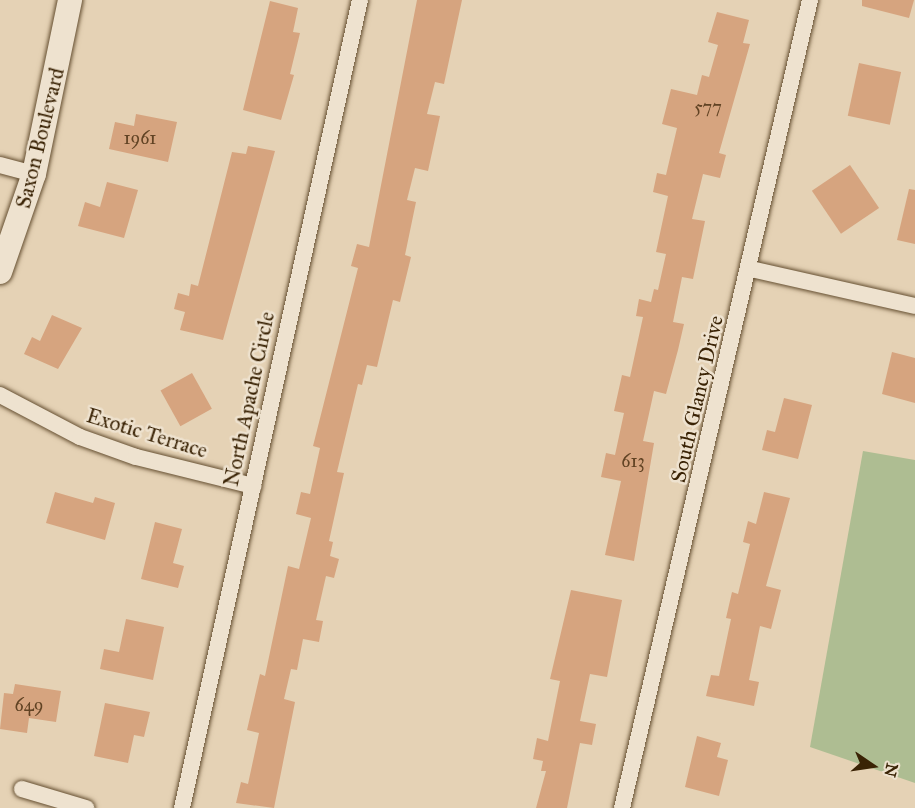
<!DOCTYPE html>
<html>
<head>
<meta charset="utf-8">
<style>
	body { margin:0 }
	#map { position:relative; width:915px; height:808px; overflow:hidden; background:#e5d2b5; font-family:"IM FELL Great Primer",serif }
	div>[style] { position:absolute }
	.green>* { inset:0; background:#aebd92 }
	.building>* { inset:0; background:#d6a47f; transform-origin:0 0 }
	.roads { filter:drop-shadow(0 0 2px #654f31) drop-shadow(0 0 2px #654f31) }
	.minor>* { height:16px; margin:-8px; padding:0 8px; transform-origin:8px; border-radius:8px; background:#eee2cf }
	.secondary>* { height:24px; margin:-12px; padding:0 12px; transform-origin:12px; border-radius:12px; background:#eee2cf }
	span { translate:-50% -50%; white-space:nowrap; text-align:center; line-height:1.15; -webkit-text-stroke:5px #eee2cf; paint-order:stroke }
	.number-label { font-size:18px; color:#614324 }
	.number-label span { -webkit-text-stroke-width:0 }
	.street-label { font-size:21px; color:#3a2305 }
	.north { position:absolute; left:843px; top:736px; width:60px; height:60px; -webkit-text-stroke:4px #eee2cf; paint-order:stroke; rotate:103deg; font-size:16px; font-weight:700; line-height:24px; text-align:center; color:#3a2305 }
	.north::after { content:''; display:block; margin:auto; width:21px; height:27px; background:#3a2305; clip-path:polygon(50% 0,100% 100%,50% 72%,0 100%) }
</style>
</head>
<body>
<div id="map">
	<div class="green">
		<i style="clip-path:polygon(863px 451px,915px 460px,915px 783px,810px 747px)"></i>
	</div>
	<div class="building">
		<i style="clip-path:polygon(417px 0,462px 0,444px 84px,435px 82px,427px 114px,440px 116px,428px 171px,415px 168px,407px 200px,416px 202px,405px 255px,411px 257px,400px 302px,393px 300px,377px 367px,367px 365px,362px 385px,358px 384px,337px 472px,344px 473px,329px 541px,333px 542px,330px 556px,339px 559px,334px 578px,326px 576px,316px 620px,323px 621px,319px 642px,303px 639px,297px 670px,291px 669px,284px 699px,295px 702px,274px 808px,236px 803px,241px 782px,248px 784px,259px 733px,247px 730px,260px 674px,265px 676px,288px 566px,299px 569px,311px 518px,296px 514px,301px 492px,310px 494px,320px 448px,313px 446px,358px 268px,351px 266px,357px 244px,369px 247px)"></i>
		<i style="clip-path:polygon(862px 0,914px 0,909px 18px,862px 6px)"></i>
		<i style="clip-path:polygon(270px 1px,298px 8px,293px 32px,300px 33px,290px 74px,294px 75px,281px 120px,243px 110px)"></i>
		<i style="clip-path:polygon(717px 12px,749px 20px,743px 43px,750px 44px,719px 153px,726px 155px,720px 178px,703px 174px,692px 219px,705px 221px,693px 279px,682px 277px,673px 322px,684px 324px,678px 350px,666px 394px,654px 391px,643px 441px,654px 443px,634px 561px,605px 555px,621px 481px,601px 477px,606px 453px,615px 455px,624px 413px,614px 411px,622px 375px,630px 377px,643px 317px,636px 316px,639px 299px,651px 302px,654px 289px,658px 290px,666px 254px,656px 252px,668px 196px,653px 192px,657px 173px,666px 175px,677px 128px,662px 124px,671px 89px,697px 95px,702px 75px,709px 77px,718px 45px,708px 42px)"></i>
		<i style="left:859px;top:63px;width:43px;height:54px;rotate:12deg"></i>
		<i style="clip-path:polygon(136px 114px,177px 122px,168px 162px,109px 149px,115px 122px,134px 126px)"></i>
		<i style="clip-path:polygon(248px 146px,275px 151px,223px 340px,180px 330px,185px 312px,174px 309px,178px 293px,189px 296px,191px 284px,198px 286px,232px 152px,246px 154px)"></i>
		<i style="left:850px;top:165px;width:52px;height:46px;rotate:56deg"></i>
		<i style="clip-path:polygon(107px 182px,138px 190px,124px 238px,78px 226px,85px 202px,100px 207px)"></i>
		<i style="clip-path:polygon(909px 189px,915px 190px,915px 244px,897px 240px)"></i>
		<i style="clip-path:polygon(52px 315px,82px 328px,58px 369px,24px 354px,32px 337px,40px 341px)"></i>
		<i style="clip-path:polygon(892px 352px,915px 358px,915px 403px,882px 394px)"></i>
		<i style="left:192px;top:373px;width:41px;height:36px;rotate:61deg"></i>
		<i style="clip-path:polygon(784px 398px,812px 405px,798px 459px,762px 450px,767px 430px,775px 432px)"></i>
		<i style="clip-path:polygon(55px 492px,93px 503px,95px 497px,115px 503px,105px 540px,46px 523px)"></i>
		<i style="clip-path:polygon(764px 492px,790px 498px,766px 586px,781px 590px,771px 629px,760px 626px,749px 680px,759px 682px,754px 706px,706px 696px,711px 675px,719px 676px,731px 619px,726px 618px,732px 592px,738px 594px,750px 544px,743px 542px,748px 521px,756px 524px)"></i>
		<i style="clip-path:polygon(155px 522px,182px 529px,173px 563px,184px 566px,178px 588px,141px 579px)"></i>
		<i style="clip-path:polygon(571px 590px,622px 600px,607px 677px,590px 674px,580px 721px,596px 724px,592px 745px,580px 743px,567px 808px,536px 808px,546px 771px,541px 771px,543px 761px,533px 759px,537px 738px,548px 741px,560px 681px,550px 679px)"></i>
		<i style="clip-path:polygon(126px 619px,164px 627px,153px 680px,100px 669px,104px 649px,119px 652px)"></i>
		<i style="clip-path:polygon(15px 684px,61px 691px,56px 722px,29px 718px,27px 733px,0 729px,4px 693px,13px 694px)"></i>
		<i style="clip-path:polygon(105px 703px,150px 712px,144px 737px,134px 735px,128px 763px,94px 756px)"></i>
		<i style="clip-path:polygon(697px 736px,721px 743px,717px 757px,728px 760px,719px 796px,685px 787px)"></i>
	</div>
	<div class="roads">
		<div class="minor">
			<i style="left:0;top:165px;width:35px;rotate:15deg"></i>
			<i style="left:751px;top:269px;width:168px;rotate:12.7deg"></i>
			<i style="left:0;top:395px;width:90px;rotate:27.7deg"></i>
			<i style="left:80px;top:437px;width:59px;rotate:19.7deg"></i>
			<i style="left:136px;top:457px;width:121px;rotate:13.9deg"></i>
			<i style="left:22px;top:789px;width:67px;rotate:16.5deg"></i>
			<i style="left:182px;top:808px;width:827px;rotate:-77.58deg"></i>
			<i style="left:622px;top:808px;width:830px;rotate:-76.9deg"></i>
		</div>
		<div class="secondary">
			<i style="left:0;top:272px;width:104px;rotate:-70.9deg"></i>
			<i style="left:34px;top:174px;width:178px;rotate:-78.3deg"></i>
		</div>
	</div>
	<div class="number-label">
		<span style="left:708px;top:107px">577</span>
		<span style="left:140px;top:138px">1961</span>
		<span style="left:633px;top:461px">613</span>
		<span style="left:29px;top:705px">649</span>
	</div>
	<div class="street-label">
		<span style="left:40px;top:138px;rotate:-76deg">Saxon Boulevard</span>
		<span style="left:249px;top:399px;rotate:-78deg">North Apache Circle</span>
		<span style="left:697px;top:399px;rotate:-77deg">South Glancy Drive</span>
		<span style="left:147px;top:433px;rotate:17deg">Exotic Terrace</span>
	</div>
	<div class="north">N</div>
</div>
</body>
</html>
